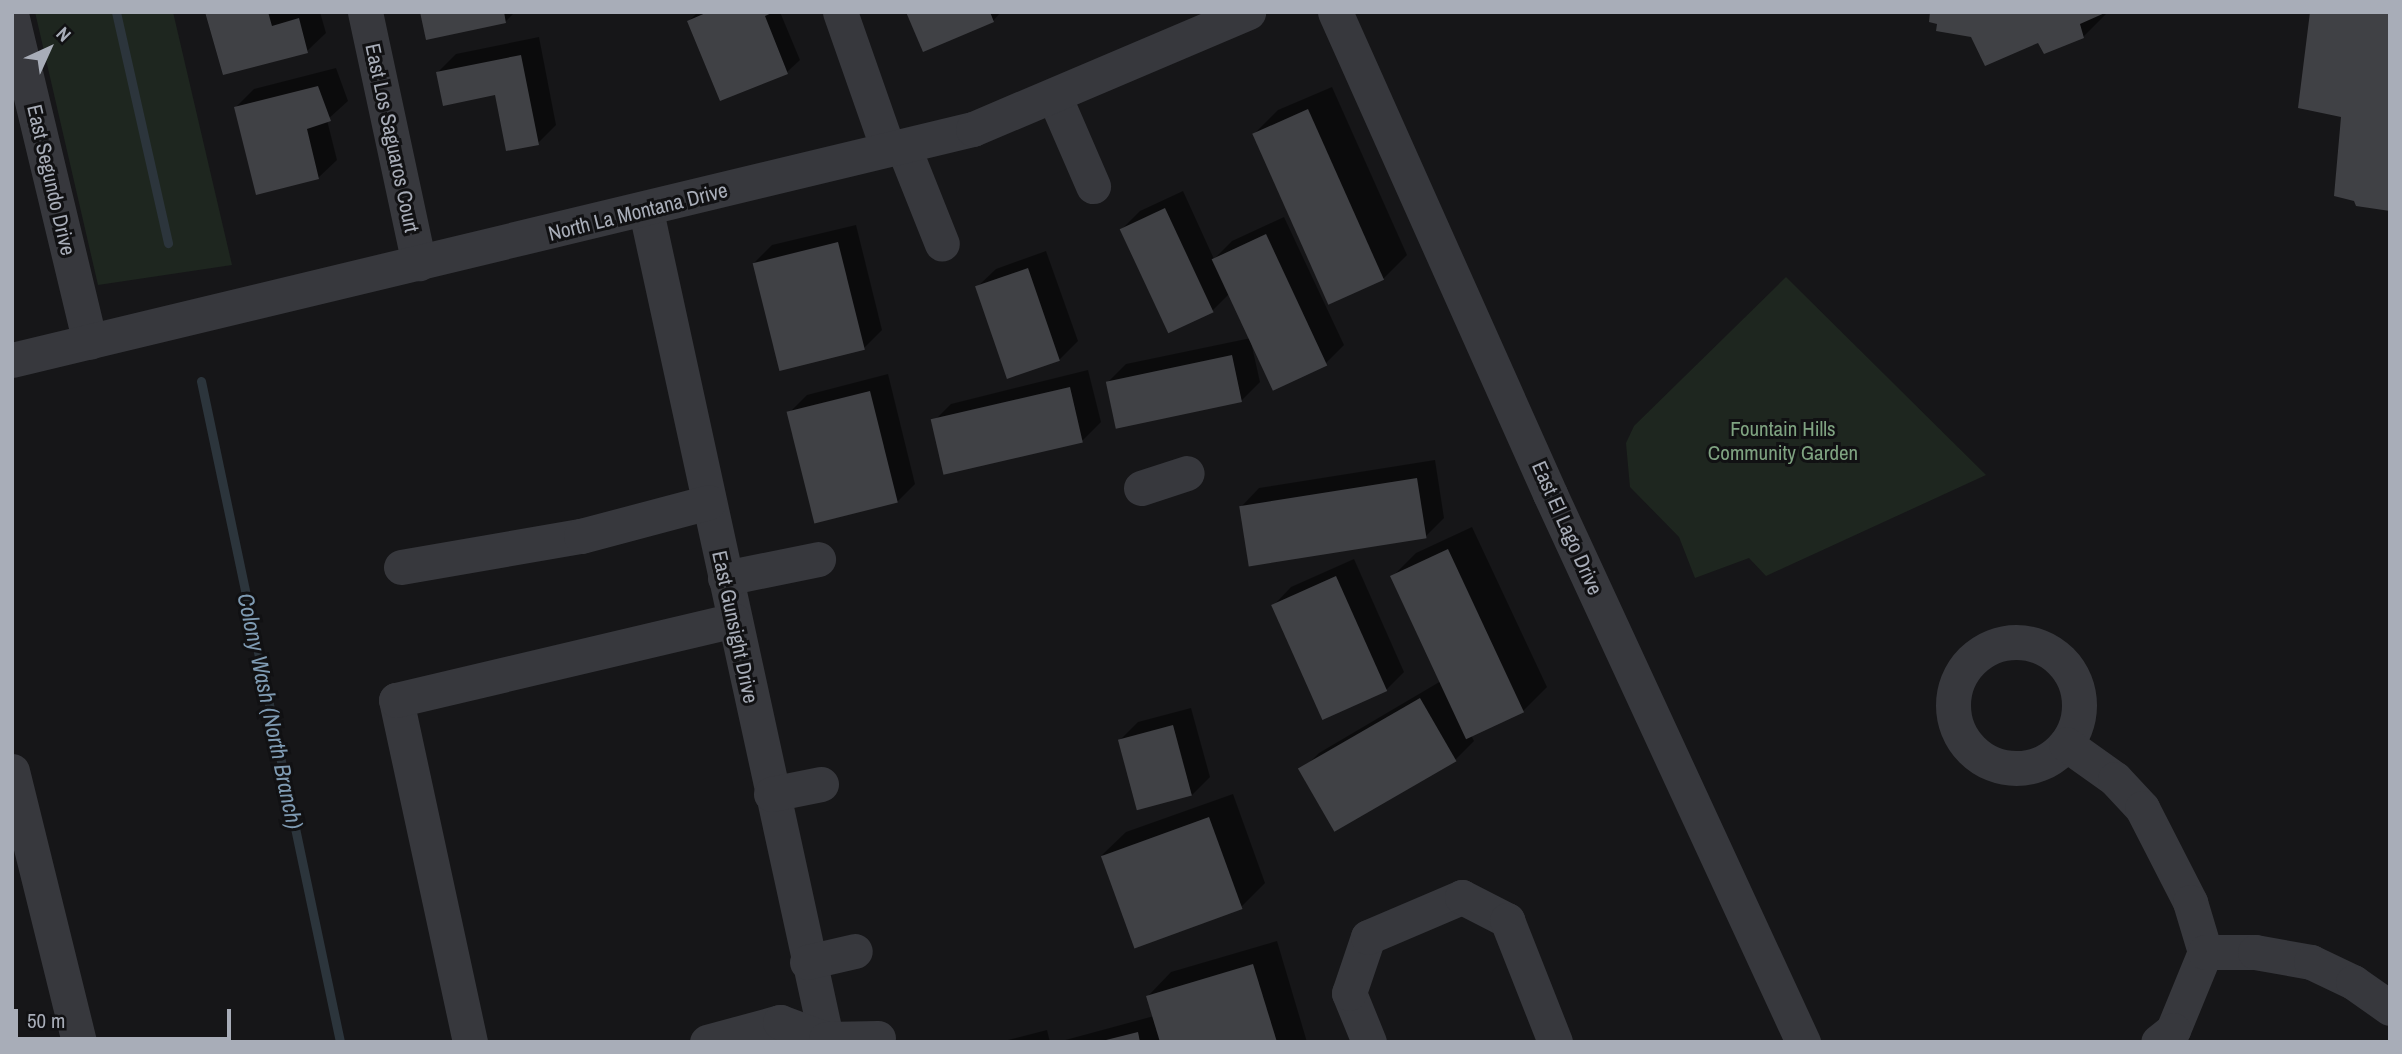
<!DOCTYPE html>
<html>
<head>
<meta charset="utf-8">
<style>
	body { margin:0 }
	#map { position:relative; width:2402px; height:1054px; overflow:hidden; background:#161618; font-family:"Archivo Narrow",sans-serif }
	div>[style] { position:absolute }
	.green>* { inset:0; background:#1e261f }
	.shadow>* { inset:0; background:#0007 }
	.stream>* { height:9px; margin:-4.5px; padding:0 4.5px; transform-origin:4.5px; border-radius:4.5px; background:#2c353c }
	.building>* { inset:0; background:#404145; transform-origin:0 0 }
	.minor>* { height:35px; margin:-17.5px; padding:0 17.5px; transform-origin:17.5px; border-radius:17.5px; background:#37383d }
	.minor>.ring { margin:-17.5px; padding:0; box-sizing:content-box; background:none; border:35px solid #37383d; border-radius:50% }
	span { translate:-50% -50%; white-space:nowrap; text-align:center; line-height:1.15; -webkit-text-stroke:6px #111113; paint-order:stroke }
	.street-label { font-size:21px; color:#a8adb8 }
	.park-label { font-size:21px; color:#7fa381 }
	.water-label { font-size:23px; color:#7f9bb3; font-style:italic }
	.frame { position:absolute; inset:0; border:14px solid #a8adb8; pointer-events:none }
	.north { position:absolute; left:14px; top:14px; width:70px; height:70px; -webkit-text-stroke:5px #111113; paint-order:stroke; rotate:45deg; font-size:19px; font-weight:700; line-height:28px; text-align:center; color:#a8adb8 }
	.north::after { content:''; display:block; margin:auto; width:24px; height:32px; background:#a8adb8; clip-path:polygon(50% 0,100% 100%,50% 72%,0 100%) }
	.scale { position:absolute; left:14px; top:1009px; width:217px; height:32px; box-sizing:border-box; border:4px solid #a8adb8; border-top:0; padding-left:9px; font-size:21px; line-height:24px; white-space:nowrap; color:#a8adb8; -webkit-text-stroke:5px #111113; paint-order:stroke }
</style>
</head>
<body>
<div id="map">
	<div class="green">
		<i style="clip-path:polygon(35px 12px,173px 12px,232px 265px,98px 285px)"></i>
		<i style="clip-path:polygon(1786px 277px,1986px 475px,1766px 576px,1749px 558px,1695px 578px,1679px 537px,1630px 487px,1626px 443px,1634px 426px)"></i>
	</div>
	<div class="shadow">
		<i style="clip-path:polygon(207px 12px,320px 12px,326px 33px,307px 51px)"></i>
		<i style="clip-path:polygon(422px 12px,515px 12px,505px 22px)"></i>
		<i style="clip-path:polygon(698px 12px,780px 12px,800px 60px,787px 72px,721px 99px,689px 21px)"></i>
		<i style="clip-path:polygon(907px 12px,1001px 12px,993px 21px)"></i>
		<i style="clip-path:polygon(1932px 12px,2107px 12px,2107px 13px,2083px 37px,2038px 41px,1972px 35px,1939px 23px)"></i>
		<i style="clip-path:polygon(539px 37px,556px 125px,538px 143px,496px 93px,438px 72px,456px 54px)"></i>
		<i style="clip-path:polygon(336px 68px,348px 101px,327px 120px,337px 160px,318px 178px,236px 107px,254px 89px)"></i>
		<i style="clip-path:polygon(1332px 87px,1407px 255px,1383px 279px,1254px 134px,1278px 110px)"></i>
		<i style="clip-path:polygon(1183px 191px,1214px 259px,1232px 241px,1284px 217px,1344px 345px,1326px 363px,1251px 342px,1260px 382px,1242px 400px,1108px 382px,1126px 364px,1251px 338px,1230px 293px,1212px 311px,1122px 229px,1140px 211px)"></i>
		<i style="clip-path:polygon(856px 225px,882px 330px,864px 348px,754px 263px,772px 245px)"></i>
		<i style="clip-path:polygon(1046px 251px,1078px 341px,1059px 360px,977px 287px,996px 269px)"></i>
		<i style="clip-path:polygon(1088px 370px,1101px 422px,1083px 440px,933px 422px,951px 404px)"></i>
		<i style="clip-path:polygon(888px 374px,915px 484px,897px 502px,789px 413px,807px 395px)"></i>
		<i style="clip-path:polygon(1435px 460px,1444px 518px,1426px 536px,1241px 507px,1259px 488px)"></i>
		<i style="clip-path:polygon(1472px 527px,1547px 687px,1523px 711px,1471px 735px,1474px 741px,1456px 759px,1301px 771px,1319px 753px,1441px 681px,1392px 577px,1416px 553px)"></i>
		<i style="clip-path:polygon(1354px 559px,1404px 672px,1386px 690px,1273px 606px,1291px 587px)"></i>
		<i style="clip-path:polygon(1191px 708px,1210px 777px,1192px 795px,1120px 740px,1138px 722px)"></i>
		<i style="clip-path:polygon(1233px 794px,1265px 883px,1241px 907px,1102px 855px,1126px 832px)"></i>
		<i style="clip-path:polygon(1277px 941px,1307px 1042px,1058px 1042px,1154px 1016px,1148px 996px,1171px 972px)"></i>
		<i style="clip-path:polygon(1047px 1030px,1050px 1042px,1000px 1042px)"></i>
	</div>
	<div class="stream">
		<i style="left:116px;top:12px;width:237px;rotate:77.3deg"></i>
		<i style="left:201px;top:381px;width:675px;rotate:78.12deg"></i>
	</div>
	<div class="building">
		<i style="clip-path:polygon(205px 12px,268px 12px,272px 26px,299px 18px,308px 53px,223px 75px)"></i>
		<i style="clip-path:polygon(420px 12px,504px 12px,506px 23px,426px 40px)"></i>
		<i style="clip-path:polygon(708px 12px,774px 12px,765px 16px,788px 74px,720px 101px,687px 21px)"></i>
		<i style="clip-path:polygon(906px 12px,990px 12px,994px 22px,923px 52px)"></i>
		<i style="clip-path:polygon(1930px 12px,2107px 12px,2080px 24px,2084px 38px,2044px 54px,2038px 43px,1985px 66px,1971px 37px,1936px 31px,1937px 24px,1929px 22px)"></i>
		<i style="clip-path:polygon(2310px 12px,2390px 12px,2390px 211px,2356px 206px,2354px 201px,2334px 196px,2341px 117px,2298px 108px)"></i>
		<i style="clip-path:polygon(521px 55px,539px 145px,506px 151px,495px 95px,443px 106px,436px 72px)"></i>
		<i style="clip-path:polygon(318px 86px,331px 121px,307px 129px,319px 179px,256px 195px,234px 107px)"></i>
		<i style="left:1308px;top:109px;width:187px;height:61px;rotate:66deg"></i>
		<i style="left:1165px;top:208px;width:115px;height:50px;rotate:65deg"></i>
		<i style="left:1266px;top:234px;width:145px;height:60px;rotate:65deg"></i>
		<i style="left:838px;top:242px;width:111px;height:88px;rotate:76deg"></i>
		<i style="left:1028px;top:268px;width:98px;height:56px;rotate:71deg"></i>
		<i style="left:1232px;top:355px;width:48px;height:129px;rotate:78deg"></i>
		<i style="left:1070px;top:387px;width:57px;height:143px;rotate:77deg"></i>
		<i style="left:870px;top:391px;width:115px;height:86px;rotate:76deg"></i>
		<i style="left:1417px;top:478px;width:61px;height:180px;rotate:81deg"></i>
		<i style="left:1448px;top:549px;width:180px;height:64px;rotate:65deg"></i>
		<i style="left:1336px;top:576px;width:126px;height:71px;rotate:66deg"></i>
		<i style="left:1420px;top:698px;width:73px;height:141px;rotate:60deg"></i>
		<i style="left:1173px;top:725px;width:73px;height:57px;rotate:75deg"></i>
		<i style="left:1209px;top:817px;width:98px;height:115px;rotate:70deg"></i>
		<i style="clip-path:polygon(1253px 964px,1277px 1042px,1160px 1042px,1146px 996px)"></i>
		<i style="clip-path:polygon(1138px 1032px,1140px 1042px,1102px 1042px,1102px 1041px)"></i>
	</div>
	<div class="minor">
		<i style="left:365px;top:12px;width:257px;rotate:77.9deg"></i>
		<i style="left:840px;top:12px;width:145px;rotate:70.7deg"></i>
		<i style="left:1335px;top:12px;width:528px;rotate:65.96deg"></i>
		<i style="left:1550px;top:494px;width:604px;rotate:65.22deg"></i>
		<i style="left:12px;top:18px;width:333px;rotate:76.5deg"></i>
		<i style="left:1055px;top:98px;width:96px;rotate:66.6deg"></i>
		<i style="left:903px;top:146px;width:105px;rotate:68.3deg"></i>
		<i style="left:646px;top:211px;width:850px;rotate:77.71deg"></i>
		<i style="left:12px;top:360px;width:988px;rotate:-13.52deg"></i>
		<i style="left:973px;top:129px;width:299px;rotate:-23deg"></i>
		<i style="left:1141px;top:488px;width:48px;rotate:-18.1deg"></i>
		<i style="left:401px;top:567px;width:183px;rotate:-9.8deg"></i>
		<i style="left:581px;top:536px;width:132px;rotate:-14.9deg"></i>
		<i style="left:725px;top:578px;width:95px;rotate:-11.5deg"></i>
		<i class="ring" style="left:1953px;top:642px;width:91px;height:91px"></i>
		<i style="left:2066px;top:744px;width:60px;rotate:35.5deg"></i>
		<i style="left:2115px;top:779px;width:40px;rotate:47deg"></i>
		<i style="left:2142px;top:808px;width:106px;rotate:62.9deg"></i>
		<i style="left:2190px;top:902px;width:52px;rotate:73.3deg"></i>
		<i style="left:2205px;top:952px;width:84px;rotate:112.3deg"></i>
		<i style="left:2173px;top:1030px;width:19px;rotate:141deg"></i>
		<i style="left:12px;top:771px;width:279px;rotate:76.1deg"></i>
		<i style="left:771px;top:794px;width:51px;rotate:-11.3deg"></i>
		<i style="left:2205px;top:952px;width:50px"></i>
		<i style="left:2255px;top:952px;width:57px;rotate:10.1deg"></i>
		<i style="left:2311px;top:962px;width:47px;rotate:25.5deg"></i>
		<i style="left:2353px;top:982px;width:45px;rotate:35.1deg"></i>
		<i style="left:807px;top:962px;width:49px;rotate:-12.9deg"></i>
		<i style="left:470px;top:1042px;width:350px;rotate:-102.2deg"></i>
		<i style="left:396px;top:700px;width:347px;rotate:-13.3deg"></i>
		<i style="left:707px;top:1042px;width:76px;rotate:-15.3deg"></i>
		<i style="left:780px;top:1022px;width:49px;rotate:20.3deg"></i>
		<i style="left:826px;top:1039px;width:52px;rotate:-1.1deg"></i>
		<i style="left:1369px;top:1042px;width:53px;rotate:-112.2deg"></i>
		<i style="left:1349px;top:993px;width:59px;rotate:-71.3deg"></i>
		<i style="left:1368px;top:937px;width:102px;rotate:-23.1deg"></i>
		<i style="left:1462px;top:897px;width:51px;rotate:27.1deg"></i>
		<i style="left:1507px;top:920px;width:131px;rotate:68.5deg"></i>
	</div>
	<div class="street-label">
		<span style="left:392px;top:138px;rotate:78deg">East Los Saguaros Court</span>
		<span style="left:51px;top:180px;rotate:77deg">East Segundo Drive</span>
		<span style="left:638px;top:212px;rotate:-14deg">North La Montana Drive</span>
		<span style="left:1567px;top:528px;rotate:66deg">East El Lago Drive</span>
		<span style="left:735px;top:627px;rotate:78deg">East Gunsight Drive</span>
	</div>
	<div class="park-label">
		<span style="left:1783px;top:441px">Fountain Hills<br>Community Garden</span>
	</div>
	<div class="water-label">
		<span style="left:270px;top:711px;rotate:78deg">Colony Wash (North Branch)</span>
	</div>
	<div class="frame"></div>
	<div class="north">N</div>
	<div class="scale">50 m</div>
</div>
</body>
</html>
